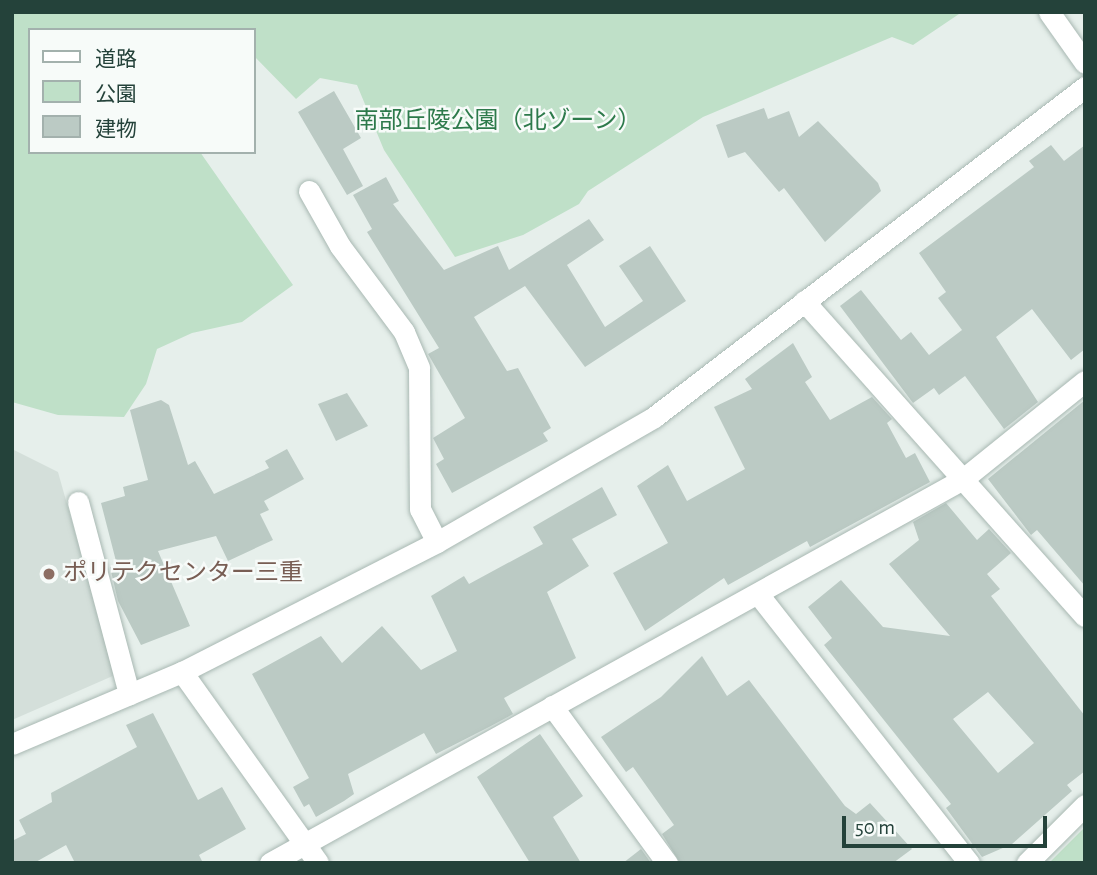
<!DOCTYPE html>
<html>
<head>
<meta charset="utf-8">
<style>
	body { margin:0 }
	#map { position:relative; width:1097px; height:875px; overflow:hidden; background:#e6efeb; font-family:"Alegreya Sans","Noto Sans JP",sans-serif }
	div>[style] { position:absolute }
	.built>* { inset:0; background:#d4dfda }
	.green>* { inset:0; background:#bfe0c8 }
	.building>* { inset:0; background:#bbcac4 }
	.roads { filter:drop-shadow(0 0 2px #a8b8b2) drop-shadow(0 0 2px #a8b8b2) }
	.minor>* { height:21px; margin:-10.5px; padding:0 10.5px; transform-origin:10.5px; border-radius:10.5px; background:#fff }
	.tertiary>* { height:21px; margin:-10.5px; padding:0 10.5px; transform-origin:10.5px; border-radius:10.5px; background:#fff }
	.dots>* { width:19px; height:19px; translate:-50% -50%; box-sizing:border-box; border:4px solid #f7fbf9; border-radius:50% }
	span { translate:-50% -50%; white-space:nowrap; text-align:center; line-height:1.15; -webkit-text-stroke:5px #f7fbf9; paint-order:stroke }
	.park-label { font-size:24px; color:#2d7a4b }
	.education-label { font-size:24px; color:#785e54 }
	.left { translate:0 -50%; text-align:left }
	.frame { position:absolute; inset:0; border:14px solid #24423a; pointer-events:none }
	.legend { position:absolute; left:28px; top:28px; width:228px; height:126px; box-sizing:border-box; background:#f7fbf9; border:2px solid #a3b1ad; margin:0; padding:9px 12px; list-style:none; font-size:21px; color:#24423a }
	.legend li { display:flex; align-items:center; gap:14px; height:35px }
	.legend b { width:35px; border:2px solid #a3b1ad }
	.scale { position:absolute; left:842px; top:816px; width:205px; height:32px; box-sizing:border-box; border:4px solid #24423a; border-top:0; padding-left:9px; font-size:21px; line-height:24px; white-space:nowrap; color:#24423a; -webkit-text-stroke:5px #f7fbf9; paint-order:stroke }
</style>
</head>
<body>
<div id="map">
	<div class="built">
		<i style="clip-path:polygon(12px 449px,58px 472px,115px 675px,12px 720px)"></i>
	</div>
	<div class="green">
		<i style="clip-path:polygon(12px 12px,962px 12px,913px 45px,892px 37px,703px 117px,588px 191px,579px 204px,523px 235px,455px 257px,384px 150px,357px 85px,320px 78px,296px 99px,254px 56px,254px 30px,30px 30px,30px 152px,200px 152px,293px 285px,242px 322px,192px 333px,157px 349px,146px 384px,124px 417px,58px 415px,12px 402px)"></i>
		<i style="clip-path:polygon(1085px 827px,1085px 863px,1049px 863px)"></i>
	</div>
	<div class="building">
		<i style="clip-path:polygon(334px 91px,361px 138px,343px 149px,363px 186px,347px 195px,298px 112px)"></i>
		<i style="clip-path:polygon(764px 108px,768px 119px,789px 111px,799px 137px,818px 121px,878px 183px,881px 191px,825px 242px,784px 188px,779px 192px,745px 152px,728px 158px,716px 125px)"></i>
		<i style="clip-path:polygon(1051px 145px,1064px 161px,1085px 145px,1085px 349px,1071px 360px,1032px 309px,996px 337px,1038px 402px,1004px 429px,965px 376px,939px 395px,934px 388px,913px 403px,840px 306px,861px 290px,901px 340px,911px 332px,929px 355px,962px 330px,938px 298px,946px 292px,919px 253px,1034px 167px,1029px 161px)"></i>
		<i style="clip-path:polygon(386px 177px,399px 201px,393px 204px,444px 270px,498px 246px,509px 270px,589px 219px,604px 240px,567px 265px,605px 327px,643px 301px,619px 266px,650px 246px,686px 301px,585px 367px,525px 286px,474px 317px,507px 371px,518px 368px,551px 428px,543px 433px,548px 441px,452px 493px,436px 464px,444px 459px,433px 438px,465px 418px,428px 354px,439px 348px,367px 232px,372px 229px,353px 195px)"></i>
		<i style="clip-path:polygon(793px 343px,812px 377px,805px 382px,830px 420px,872px 397px,892px 419px,887px 423px,906px 458px,915px 453px,930px 482px,810px 547px,807px 541px,728px 585px,724px 578px,645px 631px,613px 573px,668px 543px,637px 486px,668px 465px,687px 501px,745px 469px,714px 407px,752px 389px,745px 379px)"></i>
		<i style="clip-path:polygon(347px 393px,368px 426px,336px 441px,318px 404px)"></i>
		<i style="clip-path:polygon(161px 400px,169px 405px,188px 465px,195px 461px,214px 494px,269px 468px,265px 461px,287px 449px,304px 479px,264px 501px,269px 510px,260px 514px,273px 540px,228px 561px,216px 536px,158px 551px,190px 626px,141px 645px,118px 601px,110px 567px,117px 565px,101px 503px,125px 496px,123px 487px,148px 480px,130px 410px)"></i>
		<i style="clip-path:polygon(1085px 400px,1085px 586px,1037px 530px,1031px 535px,988px 479px)"></i>
		<i style="clip-path:polygon(602px 487px,617px 515px,572px 539px,589px 566px,547px 592px,576px 658px,504px 698px,513px 714px,489px 727px,436px 754px,424px 733px,348px 774px,354px 794px,344px 801px,316px 817px,309px 804px,304px 807px,293px 787px,309px 778px,252px 674px,321px 636px,342px 663px,382px 626px,421px 670px,457px 651px,431px 596px,464px 576px,469px 584px,543px 544px,533px 527px)"></i>
		<i style="clip-path:polygon(evenodd,946px 503px,977px 540px,989px 529px,1011px 553px,987px 574px,1000px 589px,991px 596px,1085px 716px,1085px 771px,1067px 785px,1072px 791px,1012px 844px,982px 857px,946px 808px,951px 804px,824px 645px,832px 638px,808px 607px,841px 580px,883px 627px,950px 636px,889px 564px,919px 540px,913px 522px,946px 503px,988px 692px,1034px 743px,998px 773px,953px 719px,988px 692px)"></i>
		<i style="clip-path:polygon(702px 656px,727px 696px,749px 680px,845px 806px,856px 814px,870px 803px,912px 849px,893px 863px,680px 863px,662px 834px,674px 825px,633px 767px,626px 772px,601px 737px,661px 697px)"></i>
		<i style="clip-path:polygon(153px 713px,198px 800px,222px 787px,246px 829px,199px 855px,203px 863px,75px 863px,66px 845px,34px 863px,12px 863px,12px 841px,26px 834px,19px 820px,52px 802px,51px 793px,137px 747px,126px 725px)"></i>
		<i style="clip-path:polygon(540px 734px,583px 796px,553px 817px,581px 863px,530px 863px,477px 777px)"></i>
		<i style="clip-path:polygon(641px 849px,651px 863px,623px 863px)"></i>
	</div>
	<div class="roads">
		<div class="minor">
			<i style="left:1049px;top:12px;width:62px;rotate:54.8deg"></i>
			<i style="left:309px;top:191px;width:63px;rotate:60.6deg"></i>
			<i style="left:340px;top:246px;width:107px;rotate:53.3deg"></i>
			<i style="left:404px;top:332px;width:39px;rotate:67deg"></i>
			<i style="left:419px;top:368px;width:141px;rotate:89.6deg"></i>
			<i style="left:420px;top:509px;width:37px;rotate:63deg"></i>
			<i style="left:804px;top:301px;width:422px;rotate:48.3deg"></i>
			<i style="left:78px;top:502px;width:199px;rotate:75.1deg"></i>
			<i style="left:758px;top:594px;width:342px;rotate:51.9deg"></i>
			<i style="left:182px;top:672px;width:234px;rotate:54.5deg"></i>
			<i style="left:552px;top:706px;width:195px;rotate:53.8deg"></i>
			<i style="left:270px;top:863px;width:792px;rotate:-28.99deg"></i>
			<i style="left:963px;top:479px;width:156px;rotate:-38.8deg"></i>
			<i style="left:1027px;top:863px;width:82px;rotate:-45deg"></i>
		</div>
		<div class="tertiary">
			<i style="left:12px;top:744px;width:185px;rotate:-23deg"></i>
			<i style="left:182px;top:672px;width:286px;rotate:-27deg"></i>
			<i style="left:437px;top:542px;width:250px;rotate:-29.9deg"></i>
			<i style="left:654px;top:417px;width:543px;rotate:-37.44deg"></i>
		</div>
	</div>
	<div class="dots">
		<i style="left:49px;top:574px;background:#8d6e63"></i>
	</div>
	<div class="park-label">
		<span style="left:498px;top:122px">南部丘陵公園（北ゾーン）</span>
	</div>
	<div class="education-label">
		<span class="left" style="left:63px;top:574px">ポリテクセンター三重</span>
	</div>
	<div class="frame"></div>
	<ul class="legend">
	<li><b style="height:9px;background:#fff"></b>道路</li>
	<li><b style="height:19px;background:#bfe0c8"></b>公園</li>
	<li><b style="height:19px;background:#bbcac4"></b>建物</li>
	</ul>
	<div class="scale">50 m</div>
</div>
</body>
</html>
